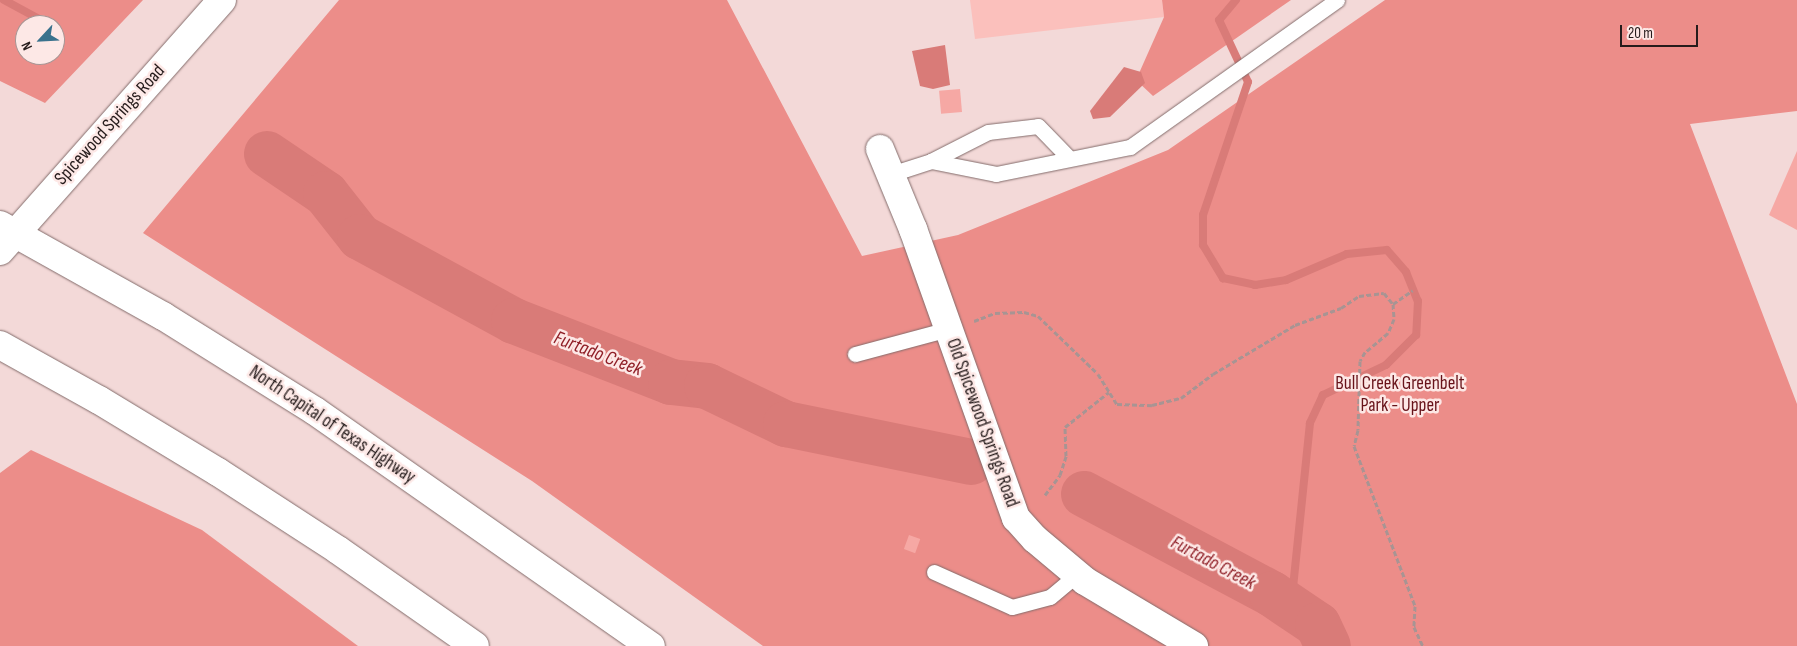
<!DOCTYPE html>
<html>
<head>
<meta charset="utf-8">
<style>
	body { margin:0 }
	#map { position:relative; width:1797px; height:646px; overflow:hidden; background:#f3d9d8; font-family:"Sofia Sans Condensed",sans-serif }
	div>[style] { position:absolute }
	.green>* { inset:0; background:#fbc0bc }
	.forest>* { inset:0; background:#ec8d89 }
	.water>* { inset:0; background:#d97b78 }
	.stream>* { height:8px; margin:-4px; padding:0 4px; transform-origin:4px; border-radius:4px; background:#d97b78 }
	.river>* { height:46px; margin:-23px; padding:0 23px; transform-origin:23px; border-radius:23px; background:#d97b78 }
	.building>* { inset:0; background:#f6a8a4; transform-origin:0 0 }
	.path>* { height:3px; margin-top:-1.5px; transform-origin:0; background:repeating-linear-gradient(90deg,#a89493 0 5px,transparent 0 7.5px) }
	.roads { filter:drop-shadow(0 0 1px #836c6b) drop-shadow(0 0 1px #836c6b) }
	.service>* { height:15px; margin:-7.5px; padding:0 7.5px; transform-origin:7.5px; border-radius:7.5px; background:#fff }
	.tertiary>* { height:28px; margin:-14px; padding:0 14px; transform-origin:14px; border-radius:14px; background:#fff }
	.secondary>* { height:28px; margin:-14px; padding:0 14px; transform-origin:14px; border-radius:14px; background:#fff }
	.trunk>* { height:28px; margin:-14px; padding:0 14px; transform-origin:14px; border-radius:14px; background:#fff }
	span { translate:-50% -50%; white-space:nowrap; text-align:center; line-height:1.15; -webkit-text-stroke:5px #fde8e6; paint-order:stroke }
	.street-label { font-size:19px; color:#261c1c }
	.park-label { font-size:19px; color:#68131a }
	.water-label { font-size:20px; color:#902028; font-style:italic }
	.north { position:absolute; left:15px; top:15px; width:50px; height:50px; box-sizing:border-box; background:#fde8e6; border:1px solid #a79695; border-radius:50%; rotate:245deg; font-size:14px; font-weight:700; line-height:20px; text-align:center; color:#261c1c }
	.north::after { content:''; display:block; margin:auto; width:18px; height:22px; background:#3a728d; clip-path:polygon(50% 0,100% 100%,50% 72%,0 100%) }
	.scale { position:absolute; left:1620px; top:25px; width:78px; height:22px; box-sizing:border-box; border:2px solid #261c1c; border-top:0; padding-left:6px; font-size:15px; line-height:18px; white-space:nowrap; color:#261c1c; -webkit-text-stroke:4px #fde8e6; paint-order:stroke }
</style>
</head>
<body>
<div id="map">
	<div class="green">
		<i style="clip-path:polygon(970px 0,1162px 0,1164px 17px,975px 39px)"></i>
	</div>
	<div class="forest">
		<i style="clip-path:polygon(evenodd,0 0,143px 0,45px 103px,0 81px,0 0,25px 25px,55px 25px,55px 55px,25px 55px,25px 25px)"></i>
		<i style="clip-path:polygon(339px 0,727px 0,862px 256px,958px 235px,1168px 150px,1385px 0,1797px 0,1797px 111px,1690px 124px,1797px 404px,1797px 646px,763px 646px,532px 481px,143px 233px)"></i>
		<i style="clip-path:polygon(1162px 0,1291px 0,1153px 96px,1136px 80px,1164px 17px)"></i>
		<i style="clip-path:polygon(31px 450px,202px 530px,358px 646px,0 646px,0 473px)"></i>
	</div>
	<div class="water">
		<i style="clip-path:polygon(945px 45px,950px 85px,933px 89px,920px 86px,912px 51px)"></i>
		<i style="clip-path:polygon(1124px 67px,1141px 72px,1145px 83px,1110px 117px,1093px 119px,1090px 111px)"></i>
	</div>
	<div class="stream">
		<i style="left:4px;top:0;width:52px;rotate:28.5deg"></i>
		<i style="left:1236px;top:0;width:26px;rotate:130deg"></i>
		<i style="left:1219px;top:20px;width:68px;rotate:64.9deg"></i>
		<i style="left:1248px;top:82px;width:140px;rotate:108.7deg"></i>
		<i style="left:1203px;top:215px;width:30px;rotate:90deg"></i>
		<i style="left:1203px;top:245px;width:39px;rotate:59deg"></i>
		<i style="left:1223px;top:278px;width:33px;rotate:12deg"></i>
		<i style="left:1255px;top:285px;width:31px;rotate:-9deg"></i>
		<i style="left:1286px;top:280px;width:66px;rotate:-23.1deg"></i>
		<i style="left:1347px;top:254px;width:40px;rotate:-5.7deg"></i>
		<i style="left:1387px;top:250px;width:29px;rotate:49deg"></i>
		<i style="left:1406px;top:272px;width:31px;rotate:68deg"></i>
		<i style="left:1418px;top:301px;width:34px;rotate:93deg"></i>
		<i style="left:1416px;top:335px;width:42px;rotate:135deg"></i>
		<i style="left:1386px;top:365px;width:70px;rotate:154.5deg"></i>
		<i style="left:1323px;top:395px;width:31px;rotate:115deg"></i>
		<i style="left:1310px;top:423px;width:185px;rotate:95.9deg"></i>
	</div>
	<div class="river">
		<i style="left:267px;top:154px;width:71px;rotate:34.1deg"></i>
		<i style="left:326px;top:194px;width:55px;rotate:51.7deg"></i>
		<i style="left:360px;top:237px;width:175px;rotate:28.6deg"></i>
		<i style="left:514px;top:321px;width:168px;rotate:21.2deg"></i>
		<i style="left:671px;top:382px;width:36px;rotate:6deg"></i>
		<i style="left:707px;top:386px;width:88px;rotate:25.7deg"></i>
		<i style="left:786px;top:424px;width:189px;rotate:11.6deg"></i>
		<i style="left:1084px;top:494px;width:213px;rotate:28deg"></i>
		<i style="left:1272px;top:594px;width:55px;rotate:34deg"></i>
		<i style="left:1318px;top:625px;width:23px;rotate:65deg"></i>
	</div>
	<div class="building">
		<i style="left:960px;top:89px;width:23px;height:21px;rotate:85deg"></i>
		<i style="clip-path:polygon(1797px 151px,1797px 230px,1769px 215px)"></i>
		<i style="left:909px;top:535px;width:12px;height:15px;rotate:20deg"></i>
	</div>
	<div class="path">
		<i style="left:1393px;top:304px;width:24px;rotate:-35deg"></i>
		<i style="left:974px;top:321px;width:22px;rotate:-21deg"></i>
		<i style="left:995px;top:313px;width:29px;rotate:-2deg"></i>
		<i style="left:1024px;top:312px;width:15px;rotate:16deg"></i>
		<i style="left:1038px;top:316px;width:83px;rotate:44deg"></i>
		<i style="left:1098px;top:374px;width:36px;rotate:58deg"></i>
		<i style="left:1117px;top:404px;width:35px;rotate:2deg"></i>
		<i style="left:1152px;top:405px;width:30px;rotate:-14deg"></i>
		<i style="left:1181px;top:398px;width:40px;rotate:-37deg"></i>
		<i style="left:1213px;top:374px;width:96px;rotate:-30.9deg"></i>
		<i style="left:1295px;top:325px;width:49px;rotate:-20.3deg"></i>
		<i style="left:1341px;top:308px;width:22px;rotate:-34deg"></i>
		<i style="left:1359px;top:296px;width:25px;rotate:-7deg"></i>
		<i style="left:1384px;top:293px;width:14px;rotate:51deg"></i>
		<i style="left:1393px;top:304px;width:15px;rotate:86deg"></i>
		<i style="left:1394px;top:319px;width:15px;rotate:113deg"></i>
		<i style="left:1388px;top:333px;width:30px;rotate:140deg"></i>
		<i style="left:1365px;top:352px;width:10px;rotate:119deg"></i>
		<i style="left:1360px;top:361px;width:69px;rotate:91.7deg"></i>
		<i style="left:1358px;top:430px;width:16px;rotate:104deg"></i>
		<i style="left:1354px;top:446px;width:171px;rotate:69.1deg"></i>
		<i style="left:1415px;top:606px;width:21px;rotate:93deg"></i>
		<i style="left:1414px;top:627px;width:21px;rotate:65deg"></i>
		<i style="left:1045px;top:495px;width:25px;rotate:-53deg"></i>
		<i style="left:1060px;top:475px;width:20px;rotate:-72deg"></i>
		<i style="left:1066px;top:456px;width:29px;rotate:-92deg"></i>
		<i style="left:1065px;top:427px;width:56px;rotate:-38.5deg"></i>
	</div>
	<div class="roads">
		<div class="service">
			<i style="left:931px;top:161px;width:66px;rotate:11.3deg"></i>
			<i style="left:996px;top:174px;width:137px;rotate:-11.4deg"></i>
			<i style="left:1130px;top:147px;width:254px;rotate:-35.4deg"></i>
			<i style="left:891px;top:174px;width:42px;rotate:-18deg"></i>
			<i style="left:931px;top:161px;width:64px;rotate:-27deg"></i>
			<i style="left:988px;top:132px;width:50px;rotate:-6.8deg"></i>
			<i style="left:1038px;top:126px;width:45px;rotate:45.9deg"></i>
			<i style="left:855px;top:354px;width:96px;rotate:-15deg"></i>
			<i style="left:934px;top:572px;width:85px;rotate:24.2deg"></i>
			<i style="left:1012px;top:607px;width:39px;rotate:-15deg"></i>
			<i style="left:1050px;top:597px;width:35px;rotate:-40deg"></i>
		</div>
		<div class="tertiary">
			<i style="left:880px;top:149px;width:87px;rotate:67.6deg"></i>
			<i style="left:913px;top:229px;width:307px;rotate:70.4deg"></i>
			<i style="left:1016px;top:518px;width:28px;rotate:48deg"></i>
			<i style="left:1035px;top:539px;width:65px;rotate:40deg"></i>
			<i style="left:1085px;top:581px;width:127px;rotate:30.8deg"></i>
		</div>
		<div class="secondary">
			<i style="left:0;top:251px;width:335px;rotate:-48.5deg"></i>
		</div>
		<div class="trunk">
			<i style="left:0;top:225px;width:187px;rotate:29.2deg"></i>
			<i style="left:163px;top:316px;width:179px;rotate:32deg"></i>
			<i style="left:315px;top:411px;width:410px;rotate:35deg"></i>
			<i style="left:0;top:345px;width:113px;rotate:29.1deg"></i>
			<i style="left:99px;top:400px;width:139px;rotate:31.2deg"></i>
			<i style="left:218px;top:472px;width:143px;rotate:33deg"></i>
			<i style="left:338px;top:550px;width:167px;rotate:35deg"></i>
		</div>
	</div>
	<div class="street-label">
		<span style="left:110px;top:125px;rotate:-48deg">Spicewood Springs Road</span>
		<span style="left:982px;top:423px;rotate:70deg">Old Spicewood Springs Road</span>
		<span style="left:332px;top:425px;rotate:34deg">North Capital of Texas Highway</span>
	</div>
	<div class="park-label">
		<span style="left:1400px;top:395px">Bull Creek Greenbelt<br>Park - Upper</span>
	</div>
	<div class="water-label">
		<span style="left:598px;top:354px;rotate:21deg">Furtado Creek</span>
		<span style="left:1213px;top:563px;rotate:28deg">Furtado Creek</span>
	</div>
	<div class="north">N</div>
	<div class="scale">20 m</div>
</div>
</body>
</html>
